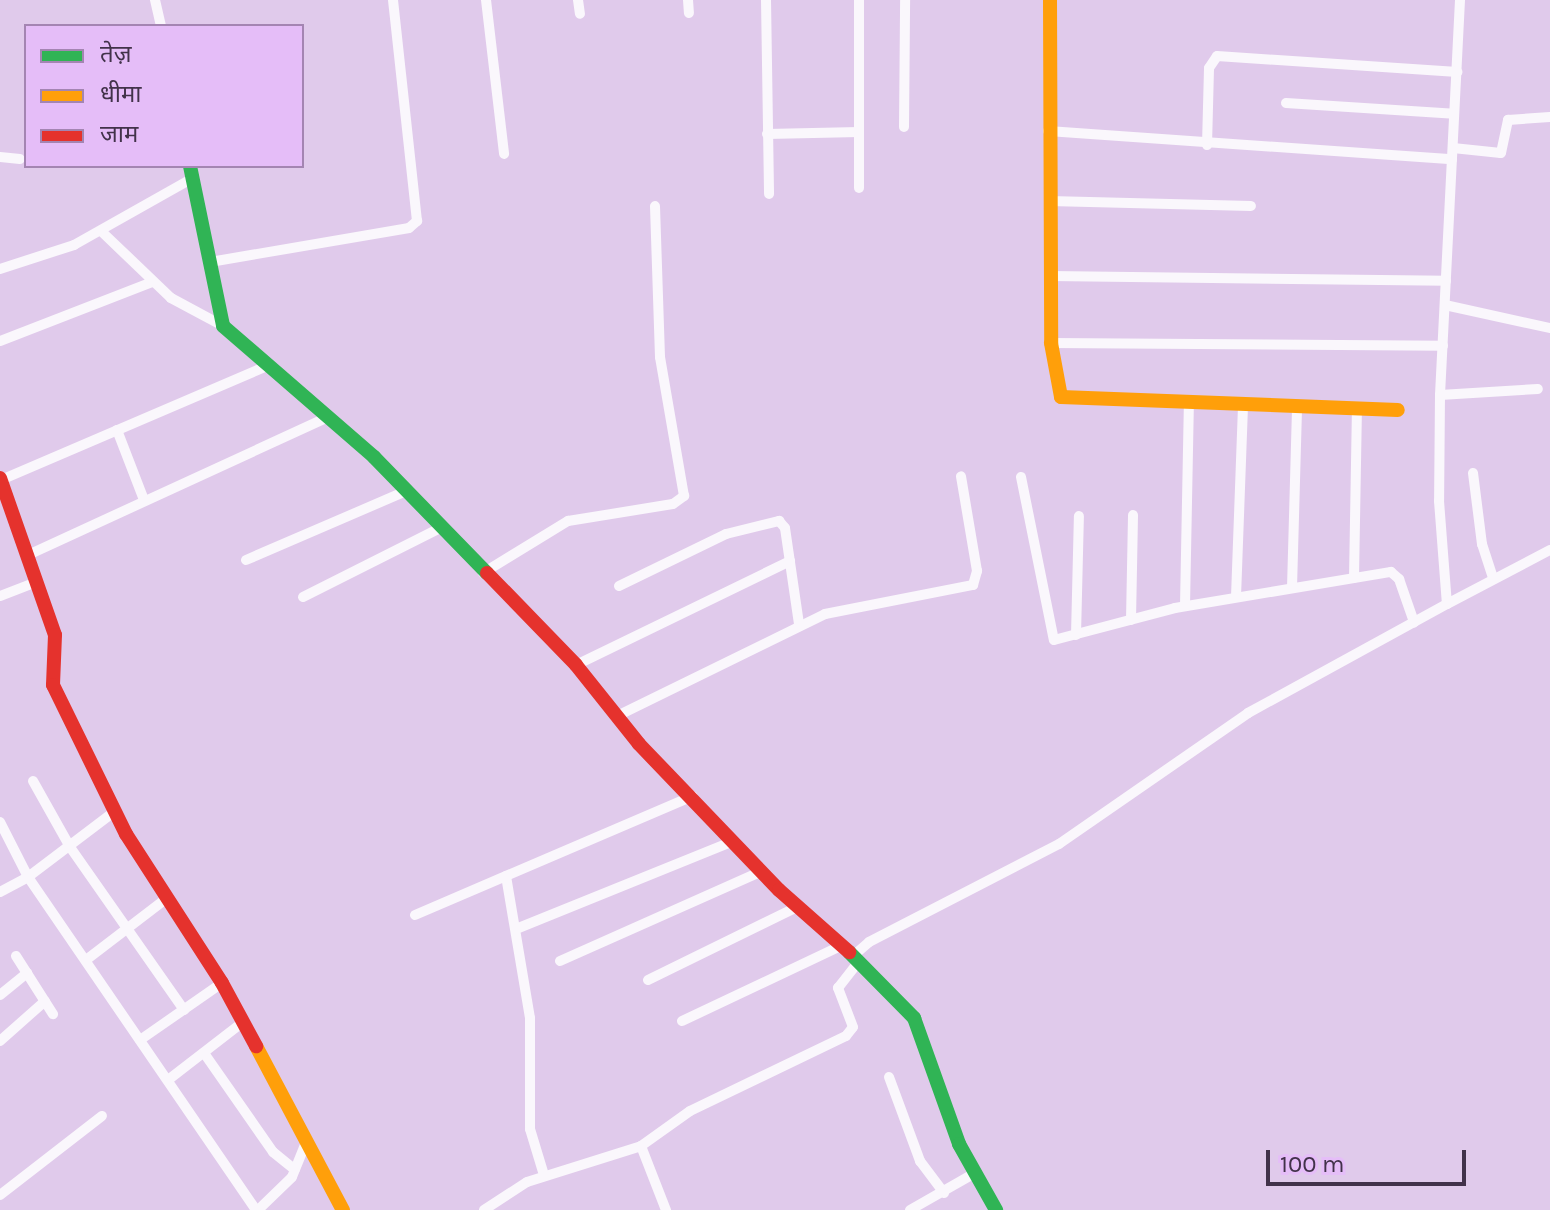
<!DOCTYPE html>
<html>
<head>
<meta charset="utf-8">
<style>
	body { margin:0 }
	#map { position:relative; width:1550px; height:1210px; overflow:hidden; background:#e0caeb; font-family:Karla,"Noto Sans Devanagari",sans-serif }
	div>[style] { position:absolute }
	.street>* { height:10px; margin:-5px; padding:0 5px; transform-origin:5px; border-radius:5px; background:#faf7fc }
	.fast>* { height:14px; margin:-7px; padding:0 7px; transform-origin:7px; border-radius:7px; background:#30b455 }
	.slow>* { height:14px; margin:-7px; padding:0 7px; transform-origin:7px; border-radius:7px; background:#ff9f0a }
	.jam>* { height:14px; margin:-7px; padding:0 7px; transform-origin:7px; border-radius:7px; background:#e5322d }
	span { translate:-50% -50%; white-space:nowrap; text-align:center; line-height:1.15; -webkit-text-stroke:8px #e5bdf8; paint-order:stroke }
	.legend { position:absolute; left:24px; top:24px; width:280px; height:144px; box-sizing:border-box; background:#e5bdf8; border:2px solid #a485b2; margin:0; padding:10px 14px; list-style:none; font-size:24px; color:#42324a }
	.legend li { display:flex; align-items:center; gap:16px; height:40px }
	.legend b { width:40px; border:2px solid #a485b2 }
	.scale { position:absolute; left:1266px; top:1150px; width:200px; height:36px; box-sizing:border-box; border:4px solid #42324a; border-top:0; padding-left:10px; font-size:24px; line-height:28px; white-space:nowrap; color:#42324a; -webkit-text-stroke:6px #e5bdf8; paint-order:stroke }
</style>
</head>
<body>
<div id="map">
	<div class="street">
		<i style="left:155px;top:0;width:27px;rotate:77deg"></i>
		<i style="left:486px;top:0;width:155px;rotate:83.3deg"></i>
		<i style="left:578px;top:0;width:14px;rotate:82deg"></i>
		<i style="left:688px;top:0;width:13px;rotate:86deg"></i>
		<i style="left:766px;top:0;width:194px;rotate:89.1deg"></i>
		<i style="left:859px;top:0;width:188px;rotate:90deg"></i>
		<i style="left:1460px;top:0;width:396px;rotate:92.9deg"></i>
		<i style="left:1440px;top:395px;width:106px;rotate:90.5deg"></i>
		<i style="left:1439px;top:501px;width:103px;rotate:85.6deg"></i>
		<i style="left:1447px;top:604px;width:116px;rotate:-27.7deg"></i>
		<i style="left:1286px;top:103px;width:168px;rotate:3.7deg"></i>
		<i style="left:904px;top:127px;width:127px;rotate:-89.5deg"></i>
		<i style="left:1048px;top:131px;width:405px;rotate:4deg"></i>
		<i style="left:767px;top:134px;width:92px;rotate:-1.2deg"></i>
		<i style="left:1207px;top:145px;width:77px;rotate:-88.5deg"></i>
		<i style="left:1209px;top:68px;width:14px;rotate:-56deg"></i>
		<i style="left:1217px;top:56px;width:241px;rotate:3.8deg"></i>
		<i style="left:1453px;top:148px;width:48px;rotate:5.9deg"></i>
		<i style="left:1501px;top:153px;width:34px;rotate:-78deg"></i>
		<i style="left:1508px;top:120px;width:42px;rotate:-4.1deg"></i>
		<i style="left:0;top:157px;width:20px;rotate:6deg"></i>
		<i style="left:1049px;top:201px;width:202px;rotate:1.4deg"></i>
		<i style="left:101px;top:231px;width:97px;rotate:43.7deg"></i>
		<i style="left:171px;top:298px;width:59px;rotate:28.3deg"></i>
		<i style="left:210px;top:262px;width:202px;rotate:-9.7deg"></i>
		<i style="left:409px;top:228px;width:11px;rotate:-41deg"></i>
		<i style="left:417px;top:221px;width:222px;rotate:-96.2deg"></i>
		<i style="left:0;top:269px;width:78px;rotate:-18deg"></i>
		<i style="left:74px;top:245px;width:137px;rotate:-29.4deg"></i>
		<i style="left:1050px;top:276px;width:396px;rotate:0.7deg"></i>
		<i style="left:1445px;top:305px;width:107px;rotate:12.4deg"></i>
		<i style="left:0;top:341px;width:163px;rotate:-21.2deg"></i>
		<i style="left:1051px;top:343px;width:392px;rotate:0.4deg"></i>
		<i style="left:1440px;top:395px;width:98px;rotate:-3.5deg"></i>
		<i style="left:117px;top:430px;width:75px;rotate:68.9deg"></i>
		<i style="left:1473px;top:473px;width:72px;rotate:82.8deg"></i>
		<i style="left:1482px;top:544px;width:36px;rotate:72deg"></i>
		<i style="left:1021px;top:477px;width:166px;rotate:78.6deg"></i>
		<i style="left:1054px;top:640px;width:125px;rotate:-14.8deg"></i>
		<i style="left:1175px;top:608px;width:219px;rotate:-9.5deg"></i>
		<i style="left:1391px;top:572px;width:11px;rotate:41deg"></i>
		<i style="left:1399px;top:579px;width:46px;rotate:70.8deg"></i>
		<i style="left:1px;top:480px;width:289px;rotate:-23.2deg"></i>
		<i style="left:28px;top:555px;width:330px;rotate:-24.7deg"></i>
		<i style="left:246px;top:560px;width:174px;rotate:-23.3deg"></i>
		<i style="left:483px;top:573px;width:100px;rotate:-31.5deg"></i>
		<i style="left:568px;top:521px;width:106px;rotate:-9.2deg"></i>
		<i style="left:673px;top:504px;width:14px;rotate:-36deg"></i>
		<i style="left:684px;top:496px;width:141px;rotate:-99.8deg"></i>
		<i style="left:660px;top:357px;width:151px;rotate:-91.9deg"></i>
		<i style="left:1354px;top:578px;width:169px;rotate:-89deg"></i>
		<i style="left:619px;top:586px;width:119px;rotate:-25.9deg"></i>
		<i style="left:726px;top:534px;width:55px;rotate:-13.8deg"></i>
		<i style="left:779px;top:521px;width:9px;rotate:49deg"></i>
		<i style="left:785px;top:528px;width:97px;rotate:81.7deg"></i>
		<i style="left:1292px;top:588px;width:180px;rotate:-88.4deg"></i>
		<i style="left:0;top:596px;width:40px;rotate:-21deg"></i>
		<i style="left:303px;top:597px;width:153px;rotate:-26.7deg"></i>
		<i style="left:1236px;top:597px;width:192px;rotate:-87.9deg"></i>
		<i style="left:1185px;top:606px;width:203px;rotate:-88.9deg"></i>
		<i style="left:1131px;top:620px;width:105px;rotate:-88.9deg"></i>
		<i style="left:1076px;top:635px;width:119px;rotate:-88.6deg"></i>
		<i style="left:576px;top:665px;width:238px;rotate:-25.9deg"></i>
		<i style="left:615px;top:717px;width:234px;rotate:-26.1deg"></i>
		<i style="left:825px;top:614px;width:151px;rotate:-11.1deg"></i>
		<i style="left:973px;top:585px;width:15px;rotate:-74deg"></i>
		<i style="left:977px;top:571px;width:96px;rotate:-99.6deg"></i>
		<i style="left:33px;top:781px;width:76px;rotate:60.7deg"></i>
		<i style="left:70px;top:847px;width:199px;rotate:55deg"></i>
		<i style="left:0;top:822px;width:62px;rotate:63deg"></i>
		<i style="left:28px;top:877px;width:404px;rotate:55.6deg"></i>
		<i style="left:506px;top:876px;width:144px;rotate:80.4deg"></i>
		<i style="left:530px;top:1018px;width:111px;rotate:90deg"></i>
		<i style="left:530px;top:1129px;width:48px;rotate:73.1deg"></i>
		<i style="left:0;top:892px;width:32px;rotate:-28deg"></i>
		<i style="left:28px;top:877px;width:108px;rotate:-37.1deg"></i>
		<i style="left:415px;top:915px;width:302px;rotate:-23.2deg"></i>
		<i style="left:516px;top:929px;width:235px;rotate:-22deg"></i>
		<i style="left:16px;top:956px;width:69px;rotate:57.5deg"></i>
		<i style="left:853px;top:956px;width:21px;rotate:-41deg"></i>
		<i style="left:869px;top:942px;width:214px;rotate:-27.3deg"></i>
		<i style="left:1059px;top:844px;width:230px;rotate:-34.7deg"></i>
		<i style="left:1248px;top:713px;width:227px;rotate:-28.7deg"></i>
		<i style="left:86px;top:960px;width:102px;rotate:-37.4deg"></i>
		<i style="left:560px;top:961px;width:221px;rotate:-24deg"></i>
		<i style="left:648px;top:980px;width:166px;rotate:-26.1deg"></i>
		<i style="left:0;top:995px;width:35px;rotate:-39deg"></i>
		<i style="left:682px;top:1021px;width:176px;rotate:-25.3deg"></i>
		<i style="left:140px;top:1040px;width:100px;rotate:-34.8deg"></i>
		<i style="left:0;top:1041px;width:60px;rotate:-41.6deg"></i>
		<i style="left:204px;top:1053px;width:121px;rotate:55.1deg"></i>
		<i style="left:273px;top:1152px;width:28px;rotate:39deg"></i>
		<i style="left:889px;top:1077px;width:90px;rotate:69.7deg"></i>
		<i style="left:920px;top:1161px;width:40px;rotate:53deg"></i>
		<i style="left:168px;top:1080px;width:95px;rotate:-37.7deg"></i>
		<i style="left:641px;top:1146px;width:69px;rotate:68.7deg"></i>
		<i style="left:0;top:1195px;width:129px;rotate:-37.8deg"></i>
		<i style="left:258px;top:1210px;width:47px;rotate:-44.1deg"></i>
		<i style="left:292px;top:1177px;width:35px;rotate:-68deg"></i>
		<i style="left:484px;top:1210px;width:51px;rotate:-33.1deg"></i>
		<i style="left:527px;top:1182px;width:120px;rotate:-17.5deg"></i>
		<i style="left:641px;top:1146px;width:60px;rotate:-35.5deg"></i>
		<i style="left:690px;top:1111px;width:173px;rotate:-25.7deg"></i>
		<i style="left:846px;top:1036px;width:11px;rotate:-52deg"></i>
		<i style="left:853px;top:1027px;width:42px;rotate:-111deg"></i>
		<i style="left:838px;top:988px;width:34px;rotate:-52deg"></i>
		<i style="left:910px;top:1210px;width:73px;rotate:-29.7deg"></i>
	</div>
	<div class="fast">
		<i style="left:190px;top:166px;width:163px;rotate:78.3deg"></i>
		<i style="left:223px;top:326px;width:200px;rotate:40.9deg"></i>
		<i style="left:374px;top:457px;width:162px;rotate:45.8deg"></i>
		<i style="left:849px;top:952px;width:93px;rotate:45.4deg"></i>
		<i style="left:914px;top:1018px;width:134px;rotate:70.3deg"></i>
		<i style="left:959px;top:1144px;width:76px;rotate:60.7deg"></i>
	</div>
	<div class="slow">
		<i style="left:1050px;top:0;width:343px;rotate:89.8deg"></i>
		<i style="left:1051px;top:343px;width:55px;rotate:79.5deg"></i>
		<i style="left:1061px;top:397px;width:337px;rotate:2.2deg"></i>
		<i style="left:256px;top:1046px;width:186px;rotate:62.1deg"></i>
	</div>
	<div class="jam">
		<i style="left:0;top:478px;width:166px;rotate:70.7deg"></i>
		<i style="left:55px;top:635px;width:50px;rotate:92.3deg"></i>
		<i style="left:53px;top:685px;width:166px;rotate:63.9deg"></i>
		<i style="left:126px;top:834px;width:177px;rotate:57.2deg"></i>
		<i style="left:222px;top:983px;width:72px;rotate:61.6deg"></i>
		<i style="left:487px;top:573px;width:128px;rotate:45.9deg"></i>
		<i style="left:576px;top:665px;width:101px;rotate:51.4deg"></i>
		<i style="left:639px;top:744px;width:202px;rotate:46.2deg"></i>
		<i style="left:779px;top:890px;width:94px;rotate:41.5deg"></i>
	</div>
	<ul class="legend">
	<li><b style="height:10px;background:#30b455"></b>तेज़</li>
	<li><b style="height:10px;background:#ff9f0a"></b>धीमा</li>
	<li><b style="height:10px;background:#e5322d"></b>जाम</li>
	</ul>
	<div class="scale">100 m</div>
</div>
</body>
</html>
